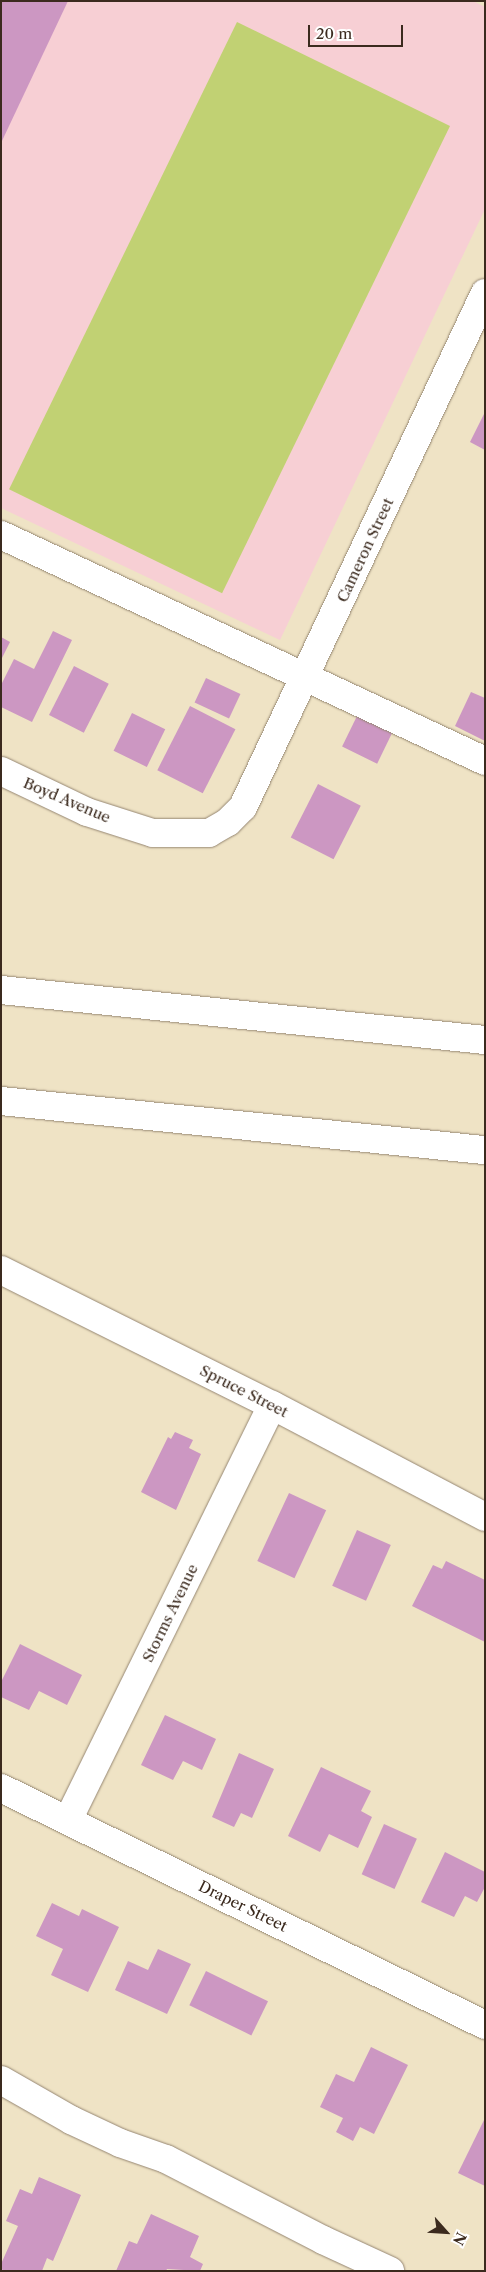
<!DOCTYPE html>
<html>
<head>
<meta charset="utf-8">
<style>
	body { margin:0 }
	#map { position:relative; width:486px; height:2272px; overflow:hidden; background:#efe3c5; font-family:"Libre Caslon Text",serif }
	div>[style] { position:absolute }
	.built>* { inset:0; background:#f7cfd4 }
	.green>* { inset:0; background:#c1d173; transform-origin:0 0 }
	.building>* { inset:0; background:#cc97c2; transform-origin:0 0 }
	.roads { filter:drop-shadow(0 0 1px #958672) drop-shadow(0 0 1px #958672) }
	.minor>* { height:28px; margin:-14px; padding:0 14px; transform-origin:14px; border-radius:14px; background:#fff }
	.highway>* { height:28px; margin:-14px; padding:0 14px; transform-origin:14px; border-radius:14px; background:#fff }
	span { translate:-50% -50%; white-space:nowrap; text-align:center; line-height:1.15; -webkit-text-stroke:4px #fff; paint-order:stroke }
	.street-label { font-size:15px; color:#3b2a1e }
	.frame { position:absolute; inset:0; border:2px solid #3b2a1e; pointer-events:none }
	.north { position:absolute; left:421px; top:2207px; width:50px; height:50px; -webkit-text-stroke:4px #fff; paint-order:stroke; rotate:116deg; font-size:14px; font-weight:700; line-height:20px; text-align:center; color:#3b2a1e }
	.north::after { content:''; display:block; margin:auto; width:18px; height:22px; background:#3b2a1e; clip-path:polygon(50% 0,100% 100%,50% 72%,0 100%) }
	.scale { position:absolute; left:308px; top:25px; width:95px; height:22px; box-sizing:border-box; border:2px solid #3b2a1e; border-top:0; padding-left:6px; font-size:15px; line-height:18px; white-space:nowrap; color:#3b2a1e; -webkit-text-stroke:4px #fff; paint-order:stroke }
</style>
</head>
<body>
<div id="map">
	<div class="built">
		<i style="clip-path:polygon(1px 1px,473px 1px,485px 7px,485px 209px,280px 640px,1px 508px)"></i>
	</div>
	<div class="green">
		<i style="left:237px;top:22px;width:237px;height:520px;rotate:26deg"></i>
	</div>
	<div class="building">
		<i style="clip-path:polygon(1px 1px,68px 1px,1px 143px)"></i>
		<i style="clip-path:polygon(485px 412px,485px 450px,470px 442px)"></i>
		<i style="clip-path:polygon(53px 631px,72px 640px,32px 722px,1px 707px,1px 685px,14px 659px,34px 669px)"></i>
		<i style="clip-path:polygon(1px 637px,10px 642px,1px 660px)"></i>
		<i style="left:74px;top:666px;width:39px;height:55px;rotate:27deg"></i>
		<i style="left:206px;top:678px;width:38px;height:27px;rotate:25deg"></i>
		<i style="clip-path:polygon(471px 692px,485px 698px,485px 741px,455px 726px)"></i>
		<i style="left:190px;top:706px;width:51px;height:72px;rotate:27deg"></i>
		<i style="left:132px;top:713px;width:37px;height:42px;rotate:26deg"></i>
		<i style="left:357px;top:716px;width:39px;height:34px;rotate:26deg"></i>
		<i style="left:318px;top:784px;width:48px;height:60px;rotate:27deg"></i>
		<i style="clip-path:polygon(175px 1432px,193px 1440px,189px 1448px,201px 1454px,176px 1510px,141px 1492px,168px 1437px,171px 1439px)"></i>
		<i style="left:289px;top:1493px;width:41px;height:75px;rotate:25deg"></i>
		<i style="left:357px;top:1530px;width:37px;height:61px;rotate:24deg"></i>
		<i style="clip-path:polygon(446px 1561px,485px 1580px,485px 1642px,412px 1606px,433px 1565px,442px 1569px)"></i>
		<i style="clip-path:polygon(20px 1644px,82px 1675px,67px 1705px,39px 1691px,29px 1710px,1px 1697px,1px 1682px)"></i>
		<i style="clip-path:polygon(165px 1715px,216px 1739px,202px 1770px,183px 1761px,173px 1780px,141px 1765px)"></i>
		<i style="clip-path:polygon(239px 1753px,274px 1769px,252px 1818px,241px 1813px,234px 1827px,212px 1817px)"></i>
		<i style="clip-path:polygon(321px 1767px,371px 1791px,361px 1811px,372px 1817px,358px 1848px,329px 1834px,320px 1852px,288px 1836px)"></i>
		<i style="left:384px;top:1824px;width:36px;height:55px;rotate:24deg"></i>
		<i style="clip-path:polygon(445px 1852px,485px 1872px,485px 1887px,477px 1902px,465px 1896px,454px 1917px,421px 1902px)"></i>
		<i style="clip-path:polygon(52px 1903px,79px 1916px,82px 1909px,119px 1927px,88px 1992px,51px 1975px,63px 1949px,36px 1936px)"></i>
		<i style="clip-path:polygon(158px 1949px,191px 1964px,167px 2014px,115px 1990px,128px 1961px,148px 1970px)"></i>
		<i style="left:206px;top:1971px;width:69px;height:38px;rotate:26deg"></i>
		<i style="clip-path:polygon(371px 2047px,408px 2065px,374px 2134px,360px 2127px,353px 2141px,336px 2132px,343px 2118px,320px 2107px,336px 2074px,354px 2082px)"></i>
		<i style="clip-path:polygon(485px 2118px,485px 2186px,458px 2173px)"></i>
		<i style="clip-path:polygon(39px 2177px,81px 2195px,53px 2261px,47px 2258px,42px 2271px,5px 2271px,1px 2269px,1px 2264px,18px 2226px,6px 2221px,20px 2189px,32px 2194px)"></i>
		<i style="clip-path:polygon(151px 2214px,199px 2236px,190px 2257px,203px 2264px,200px 2271px,167px 2269px,166px 2271px,116px 2271px,129px 2241px,137px 2244px)"></i>
	</div>
	<div class="roads">
		<div class="minor">
			<i style="left:1px;top:535px;width:534px;rotate:25.03deg"></i>
			<i style="left:1px;top:771px;width:95px;rotate:25.5deg"></i>
			<i style="left:87px;top:812px;width:69px;rotate:17.7deg"></i>
			<i style="left:153px;top:833px;width:56px"></i>
			<i style="left:209px;top:833px;width:22px;rotate:-30deg"></i>
			<i style="left:228px;top:822px;width:21px;rotate:-45deg"></i>
			<i style="left:243px;top:807px;width:568px;rotate:-64.79deg"></i>
			<i style="left:1px;top:1270px;width:303px;rotate:26.5deg"></i>
			<i style="left:272px;top:1405px;width:241px;rotate:27.7deg"></i>
			<i style="left:1px;top:1788px;width:539px;rotate:26.09deg"></i>
			<i style="left:68px;top:1820px;width:462px;rotate:-63.8deg"></i>
			<i style="left:1px;top:2080px;width:81px;rotate:29.7deg"></i>
			<i style="left:71px;top:2120px;width:54px;rotate:25.1deg"></i>
			<i style="left:120px;top:2143px;width:49px;rotate:19.2deg"></i>
			<i style="left:166px;top:2159px;width:177px;rotate:27.3deg"></i>
			<i style="left:323px;top:2240px;width:74px;rotate:24.8deg"></i>
		</div>
		<div class="highway">
			<i style="left:1px;top:990px;width:487px;rotate:5.9deg"></i>
			<i style="left:1px;top:1101px;width:486px;rotate:5.8deg"></i>
		</div>
	</div>
	<div class="street-label">
		<span style="left:365px;top:550px;rotate:-65deg">Cameron Street</span>
		<span style="left:67px;top:800px;rotate:23deg">Boyd Avenue</span>
		<span style="left:244px;top:1391px;rotate:27deg">Spruce Street</span>
		<span style="left:170px;top:1613px;rotate:-64deg">Storms Avenue</span>
		<span style="left:243px;top:1906px;rotate:26deg">Draper Street</span>
	</div>
	<div class="frame"></div>
	<div class="north">N</div>
	<div class="scale">20 m</div>
</div>
</body>
</html>
